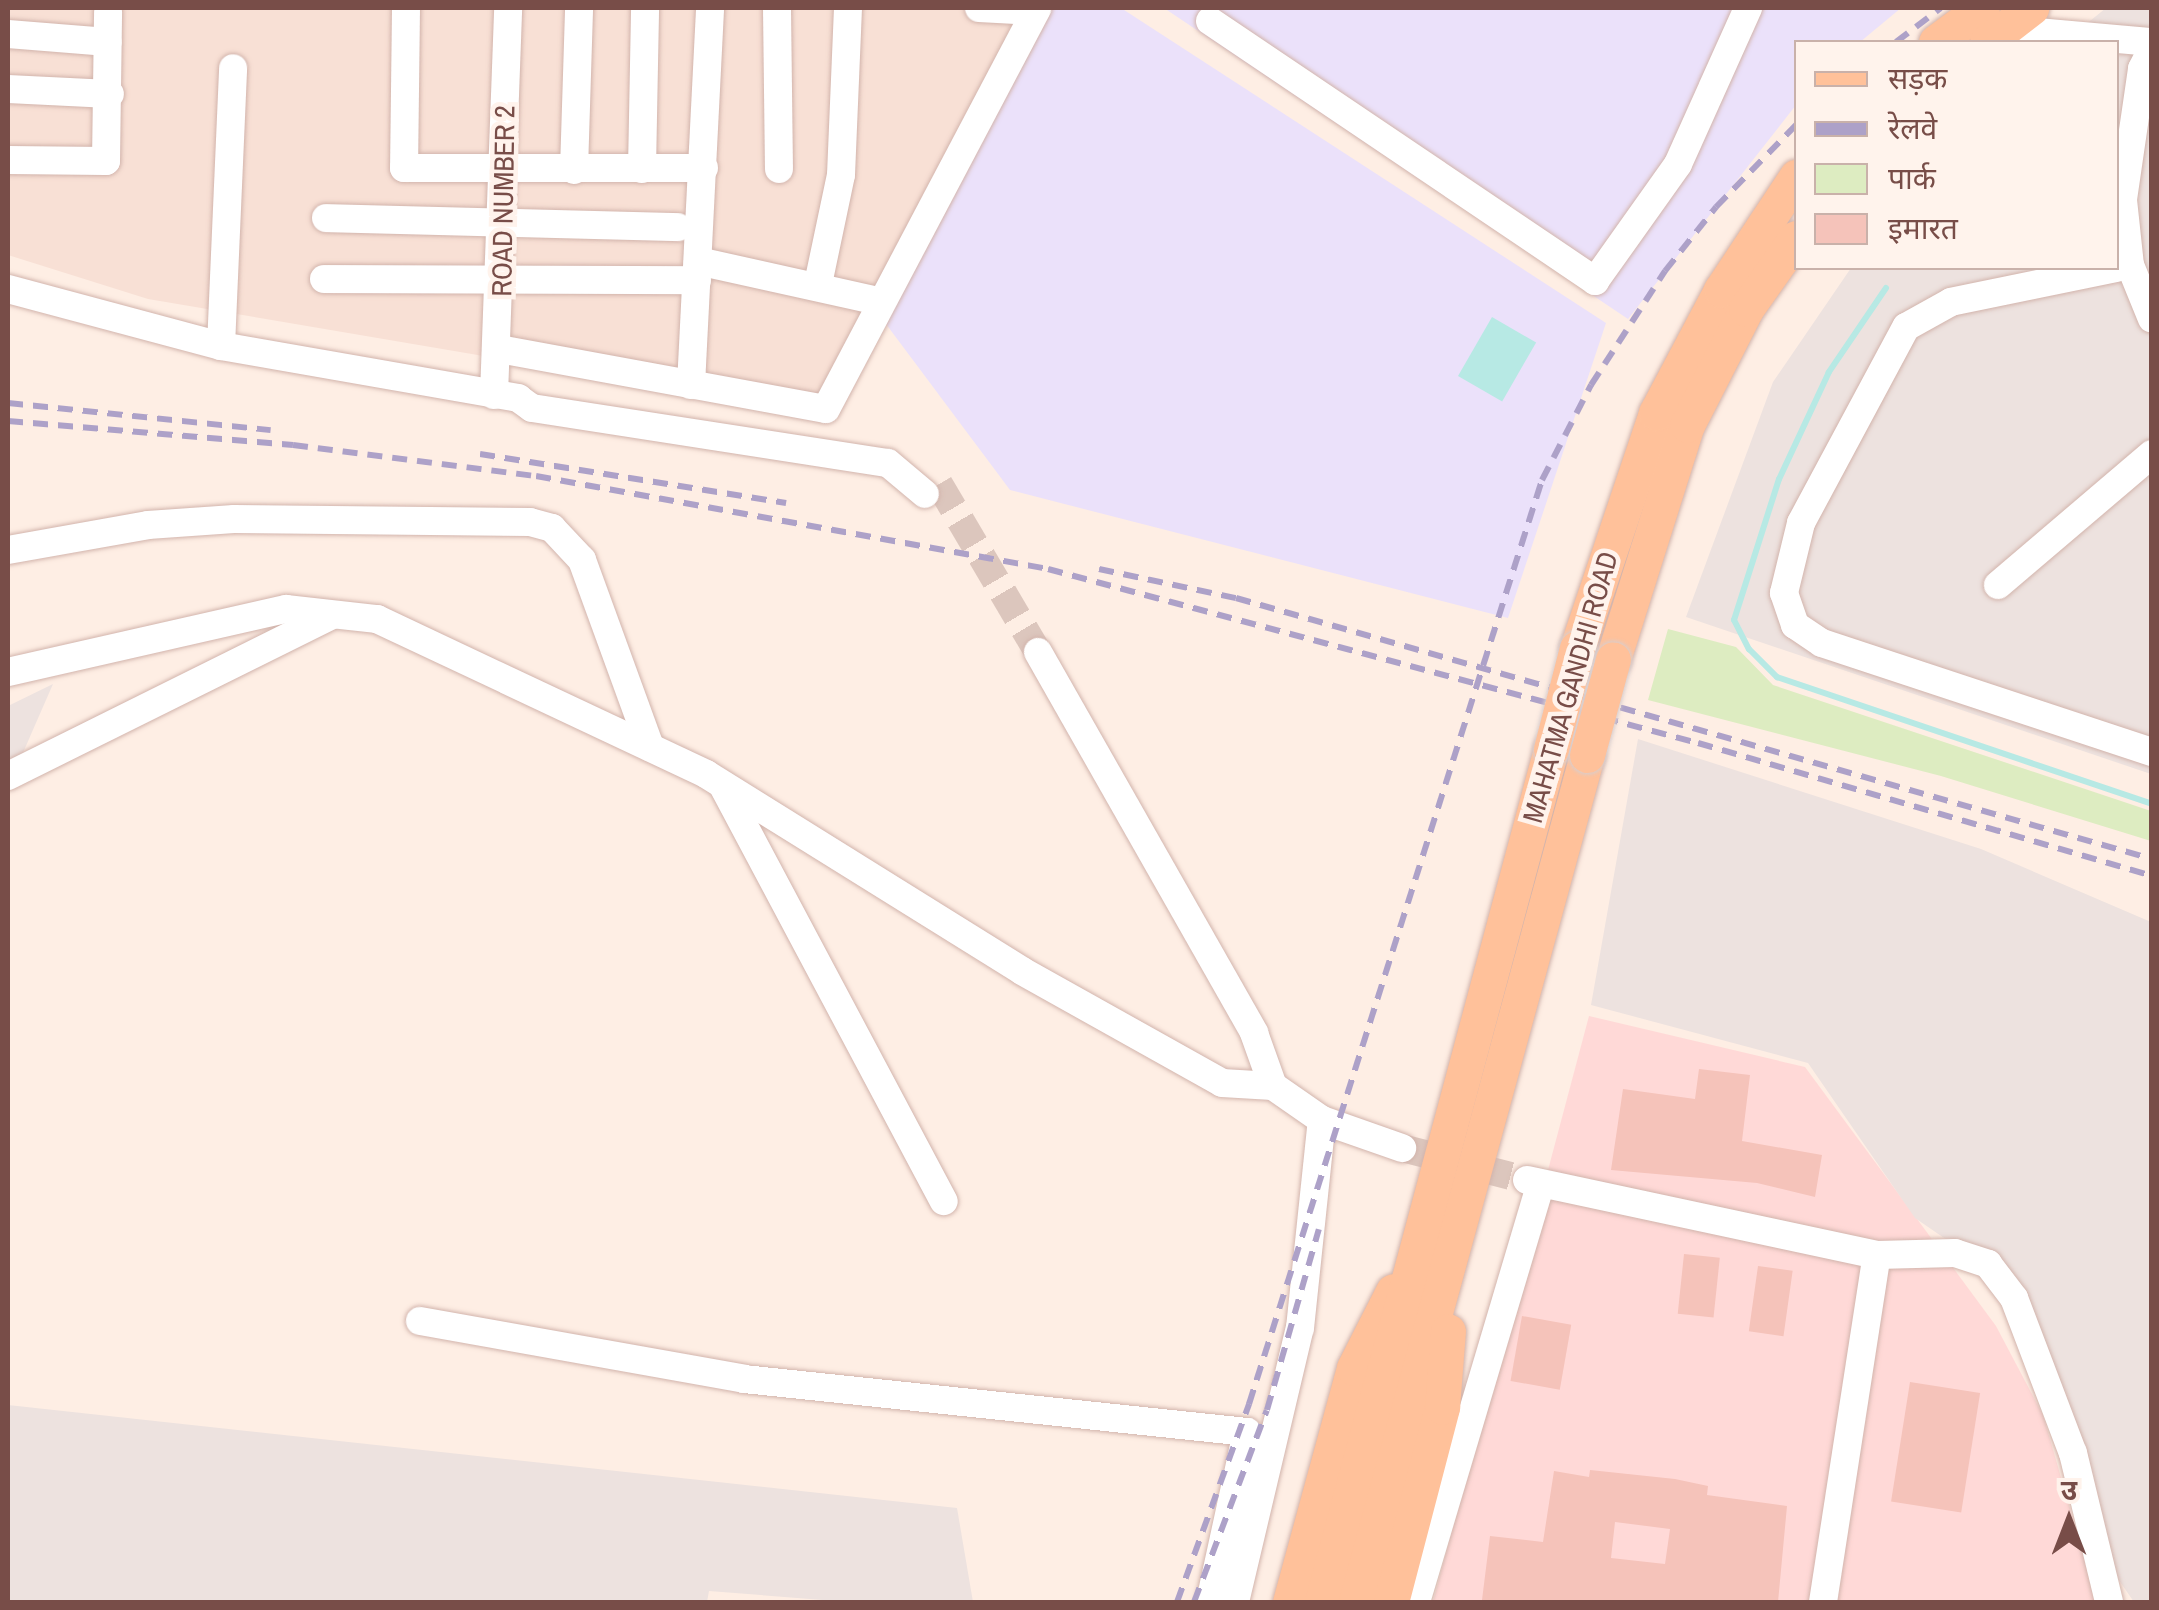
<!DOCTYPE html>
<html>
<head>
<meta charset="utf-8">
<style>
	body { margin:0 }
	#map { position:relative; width:2159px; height:1610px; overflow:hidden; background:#feeee4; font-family:"Archivo Narrow","Noto Sans Devanagari",sans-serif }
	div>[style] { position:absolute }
	.residential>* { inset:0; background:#f8e0d5 }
	.commercial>* { inset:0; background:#ffd9d7 }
	.industrial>* { inset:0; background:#ede2df }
	.education>* { inset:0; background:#ebe1fa }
	.green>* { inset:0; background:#ddecc1 }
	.water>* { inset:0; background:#b7e9e4; transform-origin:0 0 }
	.stream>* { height:6px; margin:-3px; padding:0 3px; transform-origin:3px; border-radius:3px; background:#b7e9e4 }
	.building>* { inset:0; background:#f5c3ba; transform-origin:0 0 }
	.minor-tunnel>* { height:28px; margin-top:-14px; transform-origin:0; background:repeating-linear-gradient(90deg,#dcc6bd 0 28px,transparent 0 42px) }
	.roads { filter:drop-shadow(0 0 2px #d2b4ac) drop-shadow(0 0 2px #d2b4ac) }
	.minor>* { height:28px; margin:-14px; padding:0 14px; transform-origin:14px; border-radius:14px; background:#fff }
	.major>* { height:35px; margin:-17.5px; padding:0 17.5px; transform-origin:17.5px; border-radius:17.5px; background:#ffc19a }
	.rail>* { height:6px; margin-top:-3px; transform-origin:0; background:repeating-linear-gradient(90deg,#ada1c8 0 15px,transparent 0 25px) }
	.bridges { filter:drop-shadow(0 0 2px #d9cdcc) drop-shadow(0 0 2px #d9cdcc) }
	.major-bridge>* { height:35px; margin:-17.5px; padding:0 17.5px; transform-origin:17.5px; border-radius:17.5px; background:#ffc19a }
	span { translate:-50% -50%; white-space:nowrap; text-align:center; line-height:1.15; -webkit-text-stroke:9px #fff3ec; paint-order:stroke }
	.street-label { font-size:28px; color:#784d48 }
	.frame { position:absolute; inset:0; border:10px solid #784d48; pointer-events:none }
	.legend { position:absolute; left:1794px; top:40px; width:325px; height:230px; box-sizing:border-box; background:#fff3ec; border:2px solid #c9b1aa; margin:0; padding:12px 18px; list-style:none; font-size:30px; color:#784d48 }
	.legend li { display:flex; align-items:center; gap:20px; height:50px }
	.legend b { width:50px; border:2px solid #c9b1aa }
	.north { position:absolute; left:2019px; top:1470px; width:100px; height:100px; -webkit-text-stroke:8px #fff3ec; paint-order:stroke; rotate:0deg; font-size:28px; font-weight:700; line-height:40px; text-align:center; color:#784d48 }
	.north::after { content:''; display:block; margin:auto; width:35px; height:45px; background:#784d48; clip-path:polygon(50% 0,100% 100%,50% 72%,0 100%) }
</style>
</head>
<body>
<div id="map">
	<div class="residential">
		<i style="clip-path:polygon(8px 8px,1021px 8px,813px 412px,148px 299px,8px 255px)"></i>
	</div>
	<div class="commercial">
		<i style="clip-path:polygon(1589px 1016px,1805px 1067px,1996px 1326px,2043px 1415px,2097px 1602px,1433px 1602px)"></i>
	</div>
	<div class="industrial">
		<i style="clip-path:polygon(2106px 8px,2151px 8px,2151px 774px,1686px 617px,1773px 382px,1851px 268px,2116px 268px,2116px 42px,2064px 42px)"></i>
		<i style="clip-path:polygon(53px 684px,8px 787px,8px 706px)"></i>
		<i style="clip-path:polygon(1638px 739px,1981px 849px,2151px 922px,2151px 1602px,2134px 1602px,2105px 1560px,2017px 1288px,1915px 1218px,1808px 1063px,1591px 1005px)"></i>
		<i style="clip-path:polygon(8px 1405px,957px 1508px,973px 1602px,848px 1602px,709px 1591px,707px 1602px,8px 1602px)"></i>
	</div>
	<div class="education">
		<i style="clip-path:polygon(1052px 8px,1121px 8px,1606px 323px,1508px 618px,1010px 490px,883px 320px)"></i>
		<i style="clip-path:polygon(1164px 8px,1901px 8px,1860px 42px,1796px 42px,1796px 105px,1628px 319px)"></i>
	</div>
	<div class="green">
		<i style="clip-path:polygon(1668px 629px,1736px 647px,1773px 685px,2151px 811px,2151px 841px,1941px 776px,1648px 700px)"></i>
	</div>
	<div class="water">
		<i style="left:1492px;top:317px;width:51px;height:68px;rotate:30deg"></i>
	</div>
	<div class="stream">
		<i style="left:1886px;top:288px;width:102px;rotate:124.2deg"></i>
		<i style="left:1829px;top:372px;width:118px;rotate:115deg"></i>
		<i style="left:1779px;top:479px;width:148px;rotate:107.7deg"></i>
		<i style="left:1734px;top:620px;width:33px;rotate:63deg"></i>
		<i style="left:1749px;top:649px;width:40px;rotate:45deg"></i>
		<i style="left:1777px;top:677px;width:396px;rotate:18.7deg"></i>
	</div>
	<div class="building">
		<i style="clip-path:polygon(1699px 1069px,1750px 1075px,1742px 1141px,1822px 1155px,1815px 1197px,1757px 1183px,1611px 1170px,1623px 1089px,1695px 1099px)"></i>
		<i style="left:1684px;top:1254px;width:36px;height:60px;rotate:6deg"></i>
		<i style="left:1758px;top:1266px;width:35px;height:66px;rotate:8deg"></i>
		<i style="left:1522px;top:1316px;width:50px;height:66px;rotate:10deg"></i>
		<i style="left:1910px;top:1382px;width:71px;height:121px;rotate:9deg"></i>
		<i style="clip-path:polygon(evenodd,1590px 1470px,1675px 1479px,1708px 1486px,1707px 1495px,1787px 1506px,1778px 1602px,1482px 1600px,1490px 1536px,1543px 1542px,1554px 1471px,1589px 1477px,1590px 1470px,1615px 1522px,1670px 1529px,1665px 1564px,1611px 1558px,1615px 1522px)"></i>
	</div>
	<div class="minor-tunnel">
		<i style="left:939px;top:484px;width:195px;rotate:59.5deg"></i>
		<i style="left:1402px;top:1148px;width:129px;rotate:14.4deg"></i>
	</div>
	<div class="roads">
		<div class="minor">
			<i style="left:406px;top:8px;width:160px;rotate:90.7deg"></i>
			<i style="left:404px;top:168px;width:300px"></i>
			<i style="left:777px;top:8px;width:161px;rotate:89.3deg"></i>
			<i style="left:979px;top:8px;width:56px;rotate:3.1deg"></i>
			<i style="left:1210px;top:21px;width:465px;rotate:34deg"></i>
			<i style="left:1595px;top:281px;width:143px;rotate:-54.6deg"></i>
			<i style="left:1678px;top:164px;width:171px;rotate:-65.8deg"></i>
			<i style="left:2003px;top:29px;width:150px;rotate:5deg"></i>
			<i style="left:8px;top:34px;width:100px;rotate:4.6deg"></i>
			<i style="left:2152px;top:49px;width:22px;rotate:117deg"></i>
			<i style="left:2142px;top:69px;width:132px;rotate:98.3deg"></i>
			<i style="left:2123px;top:200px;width:65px;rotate:83.9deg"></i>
			<i style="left:2130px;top:265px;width:58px;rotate:67.8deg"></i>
			<i style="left:8px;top:89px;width:102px;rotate:2.8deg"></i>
			<i style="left:8px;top:160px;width:98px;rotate:0.6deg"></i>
			<i style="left:106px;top:161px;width:149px;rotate:-89.2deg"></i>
			<i style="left:642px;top:169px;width:161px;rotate:-88.9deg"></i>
			<i style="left:574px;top:170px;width:162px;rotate:-88.2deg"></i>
			<i style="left:326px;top:218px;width:352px;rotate:1.5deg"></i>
			<i style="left:698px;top:261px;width:185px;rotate:12.5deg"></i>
			<i style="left:2116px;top:268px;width:168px;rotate:168.4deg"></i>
			<i style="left:1951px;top:302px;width:51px;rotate:150.9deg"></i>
			<i style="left:1906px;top:327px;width:222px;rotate:118.2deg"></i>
			<i style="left:1801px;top:523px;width:72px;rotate:103.7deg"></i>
			<i style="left:1784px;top:593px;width:34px;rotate:71deg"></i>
			<i style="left:1795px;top:625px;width:32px;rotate:34deg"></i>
			<i style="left:1822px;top:643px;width:348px;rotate:18.3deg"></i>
			<i style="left:324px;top:279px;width:373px;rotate:0.2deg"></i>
			<i style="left:818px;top:284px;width:111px;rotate:-78.1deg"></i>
			<i style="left:841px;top:175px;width:167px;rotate:-87.6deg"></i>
			<i style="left:8px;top:289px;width:220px;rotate:15deg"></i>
			<i style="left:221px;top:346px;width:302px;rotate:9.9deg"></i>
			<i style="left:518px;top:398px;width:17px;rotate:36deg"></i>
			<i style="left:532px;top:408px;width:360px;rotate:8.8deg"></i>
			<i style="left:888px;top:463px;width:48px;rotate:40deg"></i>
			<i style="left:221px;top:346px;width:278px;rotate:-87.5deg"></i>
			<i style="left:499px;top:349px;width:332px;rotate:10.4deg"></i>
			<i style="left:826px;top:409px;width:453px;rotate:-62.2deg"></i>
			<i style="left:691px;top:385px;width:377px;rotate:-87.1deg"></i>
			<i style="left:494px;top:395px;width:387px;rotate:-87.9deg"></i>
			<i style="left:8px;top:550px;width:142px;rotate:-10.1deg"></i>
			<i style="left:148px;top:525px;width:86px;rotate:-4deg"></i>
			<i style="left:234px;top:519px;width:296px;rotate:0.6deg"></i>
			<i style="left:530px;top:522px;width:23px;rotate:15deg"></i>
			<i style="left:552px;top:528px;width:44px;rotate:46.8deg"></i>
			<i style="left:582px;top:560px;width:199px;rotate:70deg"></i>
			<i style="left:1998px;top:585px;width:202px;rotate:-40.4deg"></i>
			<i style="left:1038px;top:652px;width:438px;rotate:60.4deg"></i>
			<i style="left:1254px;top:1033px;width:56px;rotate:70.3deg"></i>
			<i style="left:1273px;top:1086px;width:60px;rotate:34.8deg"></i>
			<i style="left:1322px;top:1120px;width:85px;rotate:19.3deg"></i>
			<i style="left:8px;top:672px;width:285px;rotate:-12.8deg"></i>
			<i style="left:286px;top:609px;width:92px;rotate:6.3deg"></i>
			<i style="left:377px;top:619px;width:364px;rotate:25.2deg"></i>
			<i style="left:706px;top:774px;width:372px;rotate:31.9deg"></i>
			<i style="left:1022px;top:971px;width:229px;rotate:29.2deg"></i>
			<i style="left:1222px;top:1083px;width:51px;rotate:3.4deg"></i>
			<i style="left:8px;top:776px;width:362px;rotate:-26.4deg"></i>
			<i style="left:724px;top:788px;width:468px;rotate:62deg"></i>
			<i style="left:1527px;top:1180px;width:358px;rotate:12.1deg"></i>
			<i style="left:1877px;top:1255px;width:78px;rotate:-1.5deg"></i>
			<i style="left:1955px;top:1253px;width:35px;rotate:18deg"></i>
			<i style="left:1988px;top:1264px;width:43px;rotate:52.6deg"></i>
			<i style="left:2014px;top:1298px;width:166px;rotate:69.2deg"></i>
			<i style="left:2073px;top:1453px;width:153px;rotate:76.4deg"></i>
			<i style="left:420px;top:1321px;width:329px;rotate:10.1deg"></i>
			<i style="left:744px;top:1379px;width:506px;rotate:6.01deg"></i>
			<i style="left:1247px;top:1432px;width:174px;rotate:102.3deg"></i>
			<i style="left:1235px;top:1602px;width:282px;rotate:-76.7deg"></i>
			<i style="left:1300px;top:1328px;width:209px;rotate:-84deg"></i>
			<i style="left:1416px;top:1602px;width:436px;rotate:-73.4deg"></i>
			<i style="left:1823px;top:1602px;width:351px;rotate:-81.2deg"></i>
		</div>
		<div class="major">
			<i style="left:1936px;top:42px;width:57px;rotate:-36.5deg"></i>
			<i style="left:1987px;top:42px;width:56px;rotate:-37.7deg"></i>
			<i style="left:1577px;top:648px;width:248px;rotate:-71.4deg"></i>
			<i style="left:1656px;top:413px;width:139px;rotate:-62.1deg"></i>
			<i style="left:1721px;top:290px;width:136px;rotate:-56.4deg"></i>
			<i style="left:1613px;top:659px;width:245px;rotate:-72.5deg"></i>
			<i style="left:1687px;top:425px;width:130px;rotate:-63deg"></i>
			<i style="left:1746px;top:309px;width:87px;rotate:-54.8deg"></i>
			<i style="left:1290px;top:1602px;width:243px;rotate:-74.7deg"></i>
			<i style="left:1354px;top:1368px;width:86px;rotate:-63.1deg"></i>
			<i style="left:1322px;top:1602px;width:883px;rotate:-74.97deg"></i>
			<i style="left:1356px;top:1602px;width:878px;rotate:-74.74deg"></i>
			<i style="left:1391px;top:1602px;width:202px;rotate:-75.3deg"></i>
			<i style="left:1442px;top:1407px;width:76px;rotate:-85.5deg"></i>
		</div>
	</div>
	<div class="rail">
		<i style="left:1896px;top:42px;width:56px;rotate:-37.1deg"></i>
		<i style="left:8px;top:403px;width:264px;rotate:5.9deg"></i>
		<i style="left:8px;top:421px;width:286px;rotate:4.8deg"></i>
		<i style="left:293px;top:445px;width:245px;rotate:7.3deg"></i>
		<i style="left:536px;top:476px;width:520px;rotate:10.29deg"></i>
		<i style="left:1048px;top:569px;width:673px;rotate:14.99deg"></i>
		<i style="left:1698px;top:743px;width:473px;rotate:16.3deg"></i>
		<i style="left:480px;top:454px;width:310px;rotate:9.1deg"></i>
		<i style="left:1099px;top:569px;width:140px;rotate:12deg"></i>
		<i style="left:1236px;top:598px;width:952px;rotate:15.9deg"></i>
		<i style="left:1177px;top:1602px;width:211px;rotate:-70deg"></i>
		<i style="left:1249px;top:1404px;width:969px;rotate:-72.41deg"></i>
		<i style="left:1542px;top:480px;width:107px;rotate:-62.7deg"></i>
		<i style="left:1591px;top:385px;width:136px;rotate:-57deg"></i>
		<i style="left:1665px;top:271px;width:82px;rotate:-51.4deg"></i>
		<i style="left:1716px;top:207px;width:115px;rotate:-45.7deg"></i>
		<i style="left:1194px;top:1602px;width:205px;rotate:-69.2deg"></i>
		<i style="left:1267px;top:1410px;width:188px;rotate:-74deg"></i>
	</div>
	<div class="bridges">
		<div class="major-bridge">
			<i style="left:1551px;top:749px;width:104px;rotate:-75.6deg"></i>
			<i style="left:1587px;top:755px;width:99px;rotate:-74.8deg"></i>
		</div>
	</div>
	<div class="street-label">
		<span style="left:503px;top:201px;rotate:-89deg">ROAD NUMBER 2</span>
		<span style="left:1570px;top:687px;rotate:-74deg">MAHATMA GANDHI ROAD</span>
	</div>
	<div class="frame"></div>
	<ul class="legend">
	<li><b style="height:12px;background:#ffc19a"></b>सड़क</li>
	<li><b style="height:12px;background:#ada1c8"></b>रेलवे</li>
	<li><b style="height:28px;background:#ddecc1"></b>पार्क</li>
	<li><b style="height:28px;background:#f5c3ba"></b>इमारत</li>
	</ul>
	<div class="north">उ</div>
</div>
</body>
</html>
